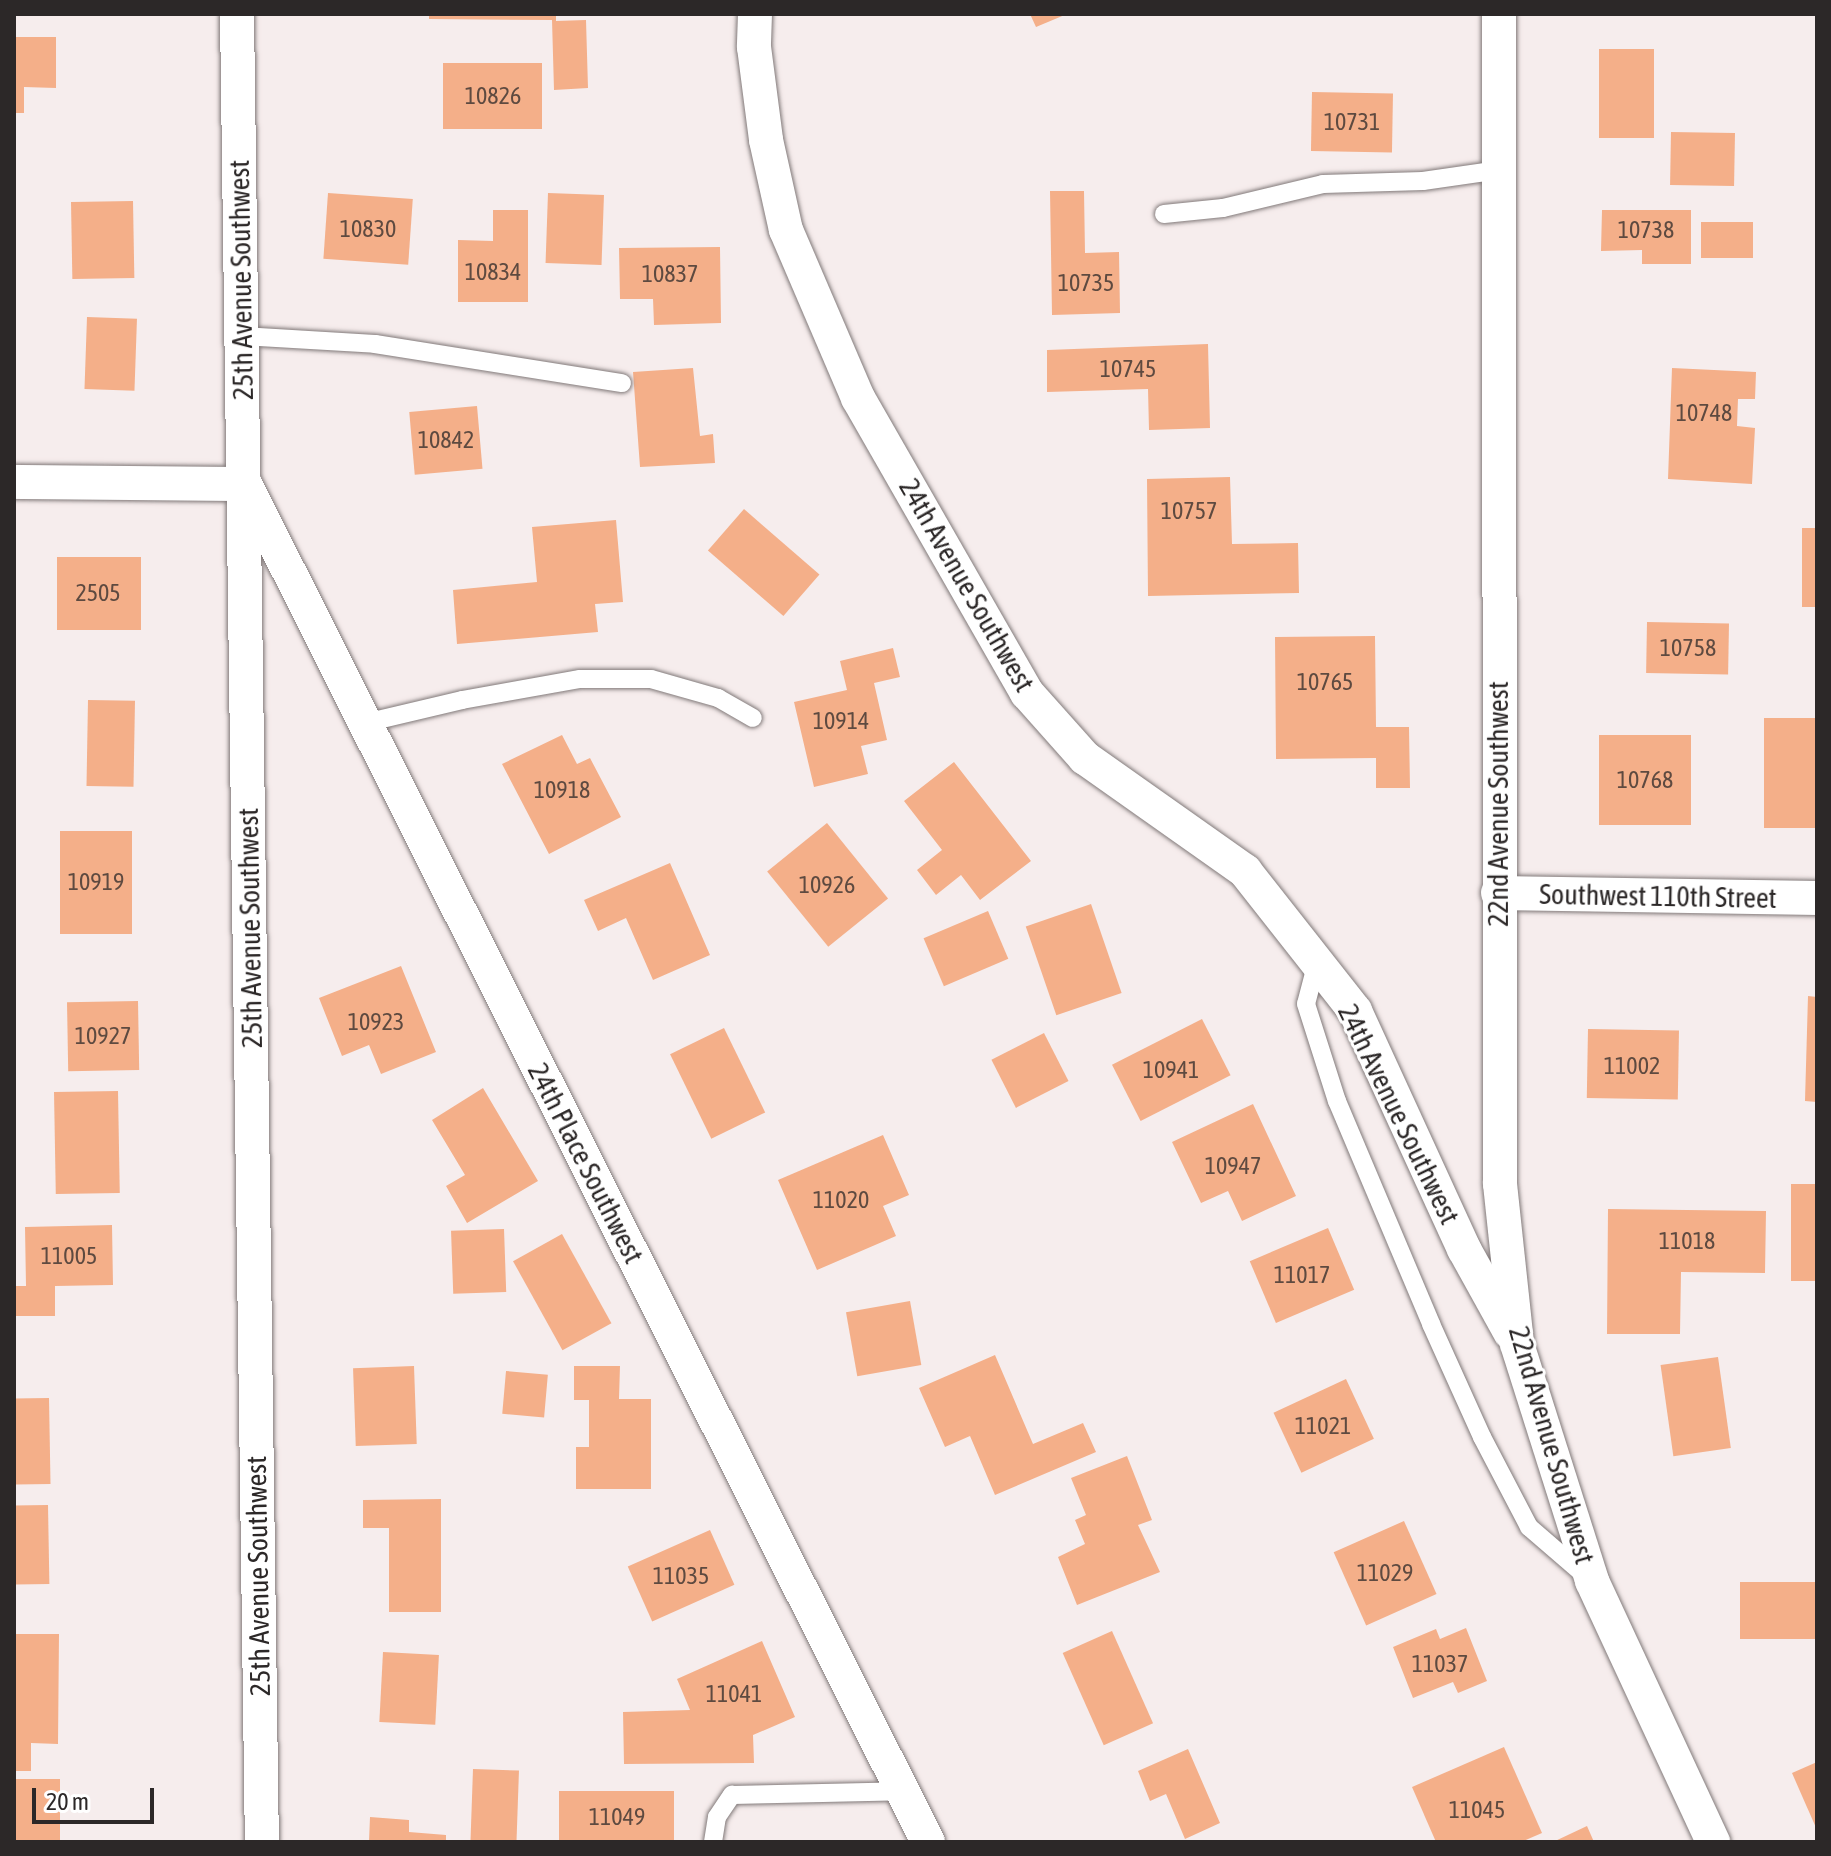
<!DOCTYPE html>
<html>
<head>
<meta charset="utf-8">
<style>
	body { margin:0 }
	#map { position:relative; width:1831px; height:1856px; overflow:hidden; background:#f6eded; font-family:"Asap Condensed",sans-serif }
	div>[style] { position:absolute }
	.building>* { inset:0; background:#f4af89; transform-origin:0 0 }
	.roads { filter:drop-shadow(0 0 2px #817979) drop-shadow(0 0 2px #817979) }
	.lane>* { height:18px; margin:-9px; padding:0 9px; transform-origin:9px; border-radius:9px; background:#fff }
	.street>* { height:34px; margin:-17px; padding:0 17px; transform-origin:17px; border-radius:17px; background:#fff }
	span { translate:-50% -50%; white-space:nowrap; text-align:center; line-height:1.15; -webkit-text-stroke:6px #fff; paint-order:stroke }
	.number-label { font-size:24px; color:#5e4a40 }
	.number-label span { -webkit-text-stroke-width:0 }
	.street-label { font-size:28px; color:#2c2828 }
	.frame { position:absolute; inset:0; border:16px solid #2c2828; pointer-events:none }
	.scale { position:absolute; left:32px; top:1788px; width:122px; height:36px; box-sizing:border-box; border:4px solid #2c2828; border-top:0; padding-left:10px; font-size:24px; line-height:28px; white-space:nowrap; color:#2c2828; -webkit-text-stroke:6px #fff; paint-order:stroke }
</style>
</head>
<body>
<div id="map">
	<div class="building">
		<i style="clip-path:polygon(429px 14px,556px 14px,556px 21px,586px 20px,588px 88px,554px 90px,552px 20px,429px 19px)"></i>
		<i style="clip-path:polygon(1030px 14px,1067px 14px,1036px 27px)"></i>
		<i style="clip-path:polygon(14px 37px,56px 37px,56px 88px,24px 87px,24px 113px,14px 113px)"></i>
		<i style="left:1599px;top:49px;width:55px;height:89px"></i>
		<i style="left:542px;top:63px;width:66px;height:99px;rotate:90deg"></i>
		<i style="left:1312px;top:92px;width:81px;height:59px;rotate:1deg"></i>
		<i style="left:1671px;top:132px;width:64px;height:53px;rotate:1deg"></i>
		<i style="clip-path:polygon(1050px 191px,1084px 191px,1085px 253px,1119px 252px,1120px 313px,1052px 315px)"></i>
		<i style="left:328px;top:193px;width:85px;height:66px;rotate:4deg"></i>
		<i style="left:548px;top:193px;width:56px;height:70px;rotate:2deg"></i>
		<i style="left:133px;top:201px;width:77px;height:62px;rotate:89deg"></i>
		<i style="clip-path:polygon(493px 210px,528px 210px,528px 302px,458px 302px,458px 240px,493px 241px)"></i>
		<i style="clip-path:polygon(1602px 210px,1691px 210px,1691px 264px,1642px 264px,1642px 250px,1601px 251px)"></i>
		<i style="left:1753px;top:222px;width:36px;height:52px;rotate:90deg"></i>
		<i style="clip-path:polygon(720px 247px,721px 323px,654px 325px,653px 299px,620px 299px,619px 248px)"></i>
		<i style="left:87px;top:317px;width:50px;height:72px;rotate:2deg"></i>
		<i style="clip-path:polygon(1208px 344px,1210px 428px,1149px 430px,1148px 389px,1047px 392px,1047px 350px)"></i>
		<i style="clip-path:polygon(693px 368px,700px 436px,713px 434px,715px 463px,640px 467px,633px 372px)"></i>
		<i style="clip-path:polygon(1672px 368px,1756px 372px,1755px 399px,1738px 399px,1737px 426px,1755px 428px,1752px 484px,1668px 479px)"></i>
		<i style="left:477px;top:406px;width:63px;height:68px;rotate:85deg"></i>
		<i style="clip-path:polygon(1230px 477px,1232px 544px,1298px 543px,1299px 593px,1148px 596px,1147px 479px)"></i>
		<i style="left:744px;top:509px;width:100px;height:55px;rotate:41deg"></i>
		<i style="clip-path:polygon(616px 520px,623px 602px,595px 604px,598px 632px,457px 644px,453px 590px,537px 582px,532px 527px)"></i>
		<i style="left:1802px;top:528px;width:15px;height:79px"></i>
		<i style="left:57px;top:557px;width:84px;height:73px"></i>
		<i style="left:1647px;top:622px;width:82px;height:51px;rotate:1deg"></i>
		<i style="clip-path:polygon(1375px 636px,1376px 727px,1409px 727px,1410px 788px,1376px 788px,1376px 758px,1276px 759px,1275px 637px)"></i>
		<i style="clip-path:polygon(893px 648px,900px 677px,874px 683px,887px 740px,861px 746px,868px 774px,814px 787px,794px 702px,847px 690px,840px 661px)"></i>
		<i style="left:88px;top:700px;width:47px;height:86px;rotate:1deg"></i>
		<i style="left:1764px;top:718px;width:53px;height:110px"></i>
		<i style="clip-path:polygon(562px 735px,577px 764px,590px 758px,621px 817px,549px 854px,502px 764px)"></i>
		<i style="left:1599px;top:735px;width:92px;height:90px"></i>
		<i style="clip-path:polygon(954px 762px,1031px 861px,980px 900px,961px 875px,936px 895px,917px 870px,942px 850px,904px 801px)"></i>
		<i style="left:827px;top:823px;width:97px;height:77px;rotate:51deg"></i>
		<i style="left:60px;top:831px;width:72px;height:103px"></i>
		<i style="clip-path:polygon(670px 863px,710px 955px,653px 980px,626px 918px,598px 931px,584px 900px)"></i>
		<i style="left:1091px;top:904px;width:94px;height:69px;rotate:71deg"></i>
		<i style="left:988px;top:911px;width:52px;height:70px;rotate:67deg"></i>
		<i style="clip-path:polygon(401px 966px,436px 1052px,381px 1074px,369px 1045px,342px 1056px,319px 998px)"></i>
		<i style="clip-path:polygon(1808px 996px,1817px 997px,1817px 1102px,1805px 1101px)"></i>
		<i style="left:138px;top:1001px;width:69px;height:71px;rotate:89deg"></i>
		<i style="left:1202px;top:1019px;width:63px;height:101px;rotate:63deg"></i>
		<i style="left:724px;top:1028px;width:94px;height:60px;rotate:64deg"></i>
		<i style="left:1588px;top:1029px;width:91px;height:69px;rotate:1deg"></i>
		<i style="left:1044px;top:1033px;width:54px;height:59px;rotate:63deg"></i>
		<i style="clip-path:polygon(483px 1088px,538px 1181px,467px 1223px,446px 1186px,465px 1175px,432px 1120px)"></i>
		<i style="left:118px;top:1091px;width:102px;height:64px;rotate:89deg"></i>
		<i style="clip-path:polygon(1253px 1104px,1296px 1196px,1242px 1221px,1228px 1191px,1201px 1203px,1172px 1142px)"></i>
		<i style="clip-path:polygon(883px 1135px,909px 1195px,883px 1206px,896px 1236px,817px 1270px,778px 1180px)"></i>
		<i style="left:1791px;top:1184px;width:26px;height:97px"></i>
		<i style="clip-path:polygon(1608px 1209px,1766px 1211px,1765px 1273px,1681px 1272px,1680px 1334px,1607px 1334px)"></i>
		<i style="clip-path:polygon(112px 1225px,113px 1285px,55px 1286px,55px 1316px,14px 1316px,14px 1286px,26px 1286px,25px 1227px)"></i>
		<i style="left:1328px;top:1228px;width:67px;height:85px;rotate:67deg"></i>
		<i style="left:504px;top:1229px;width:63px;height:53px;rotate:88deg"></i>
		<i style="left:562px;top:1234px;width:102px;height:56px;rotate:61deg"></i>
		<i style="left:910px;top:1301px;width:65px;height:65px;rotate:80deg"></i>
		<i style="clip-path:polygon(995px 1355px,1033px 1444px,1083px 1423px,1096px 1452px,995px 1495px,970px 1436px,945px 1447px,919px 1388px)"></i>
		<i style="left:1718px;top:1357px;width:92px;height:58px;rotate:82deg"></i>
		<i style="left:414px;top:1366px;width:78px;height:61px;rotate:88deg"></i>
		<i style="clip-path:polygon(574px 1366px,620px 1366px,619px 1399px,651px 1399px,651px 1489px,576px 1489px,576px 1447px,589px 1447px,589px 1400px,574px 1400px)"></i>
		<i style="left:506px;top:1371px;width:42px;height:43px;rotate:5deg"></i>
		<i style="left:1346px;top:1379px;width:66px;height:80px;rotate:65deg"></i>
		<i style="left:49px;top:1398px;width:86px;height:35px;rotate:89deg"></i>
		<i style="clip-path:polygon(1127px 1456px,1152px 1520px,1138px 1525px,1160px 1572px,1077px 1605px,1058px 1557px,1085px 1544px,1075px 1520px,1086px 1515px,1071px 1478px)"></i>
		<i style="clip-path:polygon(441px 1499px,441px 1612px,389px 1612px,389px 1528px,363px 1528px,363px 1500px)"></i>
		<i style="left:48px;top:1505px;width:79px;height:34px;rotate:89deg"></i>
		<i style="left:1404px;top:1521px;width:80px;height:77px;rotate:66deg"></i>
		<i style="left:710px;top:1530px;width:60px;height:90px;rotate:66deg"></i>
		<i style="left:1817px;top:1582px;width:57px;height:77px;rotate:90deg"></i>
		<i style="clip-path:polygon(1466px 1628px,1487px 1681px,1458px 1693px,1453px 1682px,1413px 1698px,1393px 1647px,1436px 1629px,1440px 1639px)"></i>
		<i style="left:1112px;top:1631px;width:101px;height:54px;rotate:66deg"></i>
		<i style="clip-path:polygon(14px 1634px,59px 1634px,58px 1744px,31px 1743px,31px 1771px,14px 1771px)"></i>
		<i style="clip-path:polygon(762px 1641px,795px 1717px,753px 1735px,754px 1763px,624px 1764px,623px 1712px,690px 1710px,677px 1679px)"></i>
		<i style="left:383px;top:1652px;width:56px;height:70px;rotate:3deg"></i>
		<i style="clip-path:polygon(1504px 1747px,1542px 1833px,1521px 1842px,1436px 1842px,1412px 1787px)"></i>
		<i style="clip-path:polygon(1188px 1749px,1220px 1823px,1185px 1839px,1166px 1794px,1150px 1801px,1138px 1771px)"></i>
		<i style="clip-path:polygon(1817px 1762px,1817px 1830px,1792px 1773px)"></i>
		<i style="left:473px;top:1769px;width:46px;height:73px;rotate:2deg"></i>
		<i style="left:14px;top:1779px;width:46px;height:63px"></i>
		<i style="left:559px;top:1791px;width:115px;height:51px"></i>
		<i style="clip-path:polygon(370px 1817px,409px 1820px,409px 1832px,446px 1835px,446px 1842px,369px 1842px)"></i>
		<i style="clip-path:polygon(1587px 1826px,1594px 1842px,1553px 1842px)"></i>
	</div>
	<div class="roads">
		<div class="lane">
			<i style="left:1164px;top:214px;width:59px;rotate:-5.8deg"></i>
			<i style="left:1223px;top:208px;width:103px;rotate:-13.5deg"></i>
			<i style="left:1323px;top:184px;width:100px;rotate:-1.7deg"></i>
			<i style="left:1423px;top:181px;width:77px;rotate:-8.2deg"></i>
			<i style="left:242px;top:336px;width:133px;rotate:3.4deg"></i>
			<i style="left:375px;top:344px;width:250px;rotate:9deg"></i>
			<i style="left:365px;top:723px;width:100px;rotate:-13.3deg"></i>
			<i style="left:462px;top:700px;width:120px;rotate:-10.1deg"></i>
			<i style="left:580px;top:679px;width:71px"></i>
			<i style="left:651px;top:679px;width:70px;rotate:15.8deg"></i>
			<i style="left:718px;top:698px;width:40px;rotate:29.7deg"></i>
			<i style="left:1317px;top:962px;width:43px;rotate:104.7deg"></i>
			<i style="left:1306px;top:1004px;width:102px;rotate:72.3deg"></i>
			<i style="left:1337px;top:1101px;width:242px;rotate:67.1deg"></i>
			<i style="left:1431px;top:1324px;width:124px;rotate:65.7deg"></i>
			<i style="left:1482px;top:1437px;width:102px;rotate:62.4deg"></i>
			<i style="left:1529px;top:1527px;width:77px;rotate:40.8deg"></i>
			<i style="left:713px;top:1842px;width:25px;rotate:-81deg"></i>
			<i style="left:717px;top:1817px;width:27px;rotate:-56deg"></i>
			<i style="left:732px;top:1795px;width:170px;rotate:-1.3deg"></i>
		</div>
		<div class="street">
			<i style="left:237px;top:14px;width:1828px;rotate:89.22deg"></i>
			<i style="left:755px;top:14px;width:33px;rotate:92deg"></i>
			<i style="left:754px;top:47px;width:94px;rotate:82.6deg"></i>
			<i style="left:766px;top:140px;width:92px;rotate:77.5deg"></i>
			<i style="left:786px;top:230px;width:183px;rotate:66.8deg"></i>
			<i style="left:858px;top:398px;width:340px;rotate:60.2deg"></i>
			<i style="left:1027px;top:693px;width:87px;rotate:48.3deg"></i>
			<i style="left:1085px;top:758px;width:196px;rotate:35.2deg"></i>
			<i style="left:1245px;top:871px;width:178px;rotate:51.8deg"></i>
			<i style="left:1355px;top:1011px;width:262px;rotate:65.4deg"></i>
			<i style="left:1464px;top:1249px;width:95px;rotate:61deg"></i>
			<i style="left:1499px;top:14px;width:1170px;rotate:89.95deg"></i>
			<i style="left:1500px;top:1184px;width:161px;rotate:83.9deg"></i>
			<i style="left:1517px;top:1344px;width:249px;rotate:72.4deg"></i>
			<i style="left:1592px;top:1581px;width:288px;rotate:65.1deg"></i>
			<i style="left:14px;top:482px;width:231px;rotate:0.5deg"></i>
			<i style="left:245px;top:484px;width:1520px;rotate:63.3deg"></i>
			<i style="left:1498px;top:893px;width:319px;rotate:0.9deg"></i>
		</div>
	</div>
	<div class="number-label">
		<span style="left:493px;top:96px">10826</span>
		<span style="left:1352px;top:122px">10731</span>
		<span style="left:368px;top:229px">10830</span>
		<span style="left:1646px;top:230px">10738</span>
		<span style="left:493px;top:272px">10834</span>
		<span style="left:670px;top:274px">10837</span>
		<span style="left:1086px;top:283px">10735</span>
		<span style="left:1128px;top:369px">10745</span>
		<span style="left:1704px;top:413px">10748</span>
		<span style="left:446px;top:440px">10842</span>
		<span style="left:1189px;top:511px">10757</span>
		<span style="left:98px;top:593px">2505</span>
		<span style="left:1688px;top:648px">10758</span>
		<span style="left:1325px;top:682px">10765</span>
		<span style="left:841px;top:721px">10914</span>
		<span style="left:1645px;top:780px">10768</span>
		<span style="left:562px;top:790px">10918</span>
		<span style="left:96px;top:882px">10919</span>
		<span style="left:827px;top:885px">10926</span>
		<span style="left:376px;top:1022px">10923</span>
		<span style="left:103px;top:1036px">10927</span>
		<span style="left:1632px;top:1066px">11002</span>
		<span style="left:1171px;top:1070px">10941</span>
		<span style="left:1233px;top:1166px">10947</span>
		<span style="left:841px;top:1200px">11020</span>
		<span style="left:1687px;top:1241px">11018</span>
		<span style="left:69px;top:1256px">11005</span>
		<span style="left:1302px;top:1275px">11017</span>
		<span style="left:1323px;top:1426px">11021</span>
		<span style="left:1385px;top:1573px">11029</span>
		<span style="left:681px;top:1576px">11035</span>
		<span style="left:1440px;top:1664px">11037</span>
		<span style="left:734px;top:1694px">11041</span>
		<span style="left:1477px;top:1810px">11045</span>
		<span style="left:617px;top:1817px">11049</span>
	</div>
	<div class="street-label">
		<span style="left:241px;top:280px;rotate:-91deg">25th Avenue Southwest</span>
		<span style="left:967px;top:585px;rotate:60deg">24th Avenue Southwest</span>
		<span style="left:1498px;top:804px;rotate:-90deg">22nd Avenue Southwest</span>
		<span style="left:1658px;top:896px;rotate:1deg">Southwest 110th Street</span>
		<span style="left:250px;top:928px;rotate:-91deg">25th Avenue Southwest</span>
		<span style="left:1399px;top:1114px;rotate:64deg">24th Avenue Southwest</span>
		<span style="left:586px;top:1163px;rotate:63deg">24th Place Southwest</span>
		<span style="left:1552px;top:1445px;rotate:74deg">22nd Avenue Southwest</span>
		<span style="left:258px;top:1576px;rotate:-91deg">25th Avenue Southwest</span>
	</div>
	<div class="frame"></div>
	<div class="scale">20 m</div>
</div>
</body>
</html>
